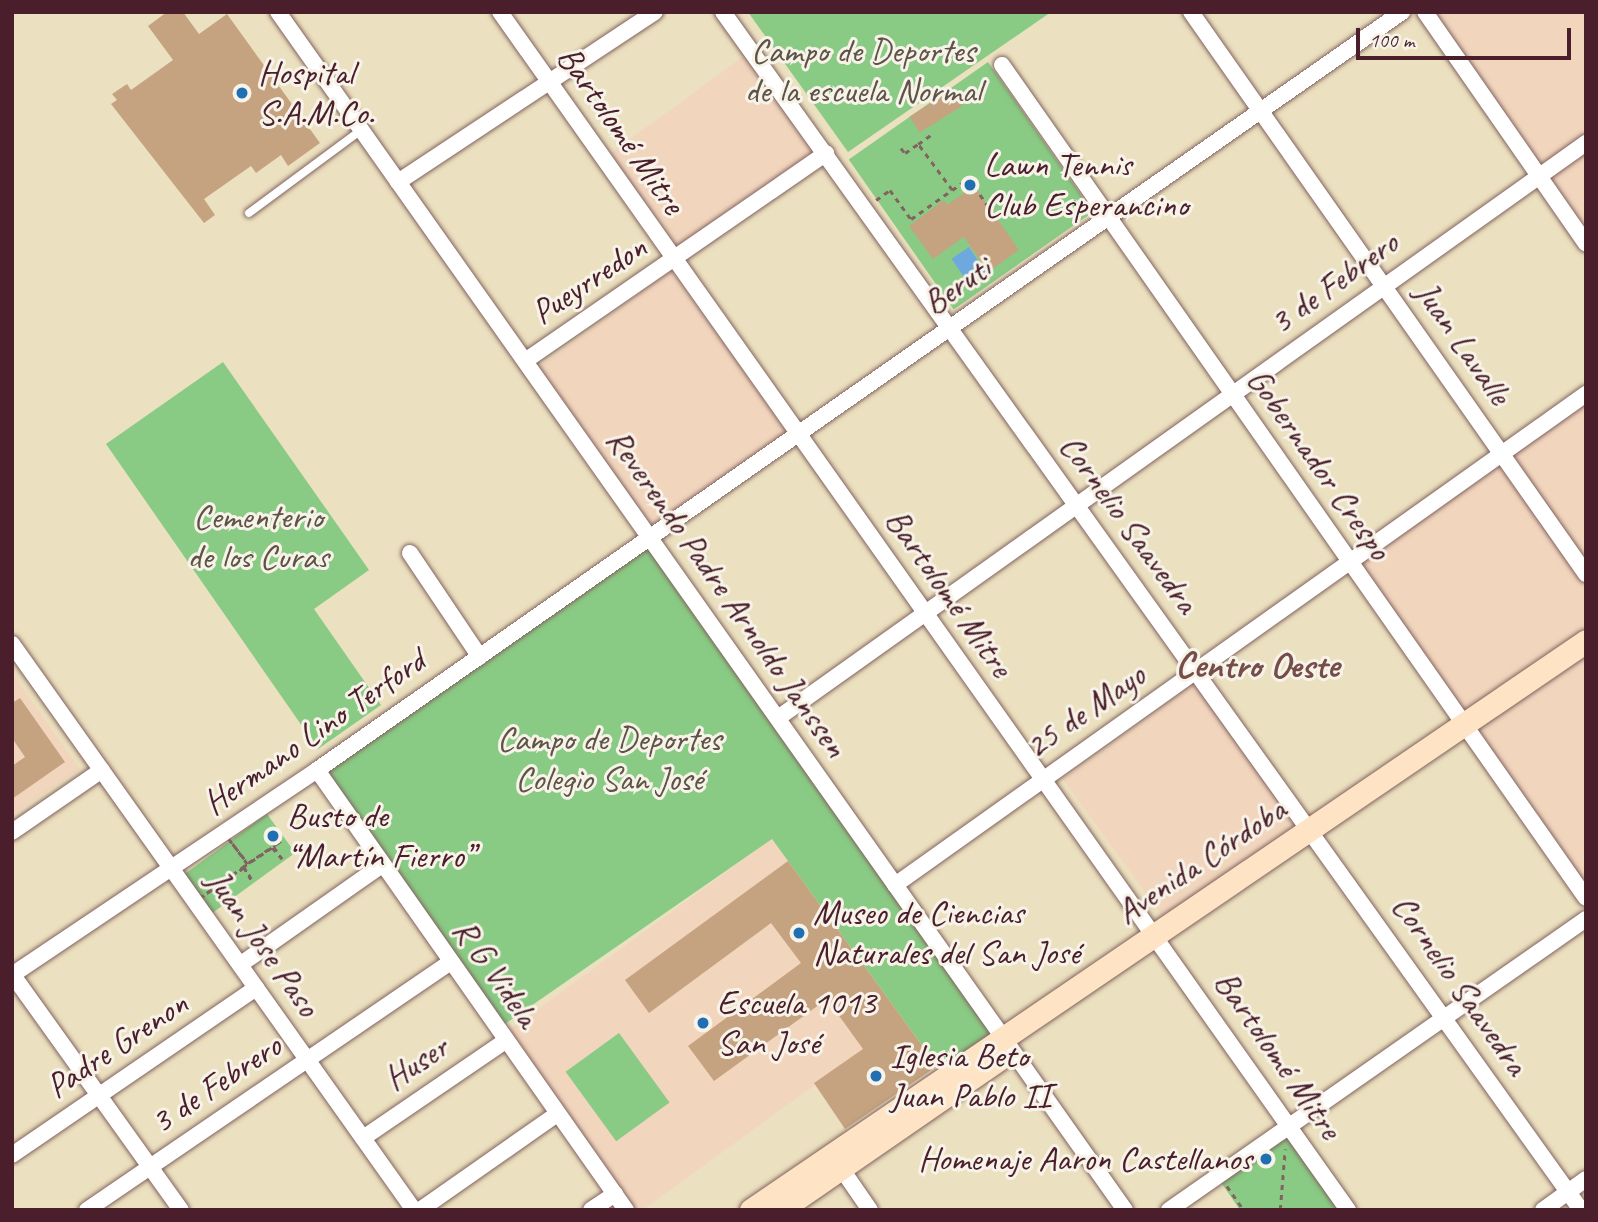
<!DOCTYPE html>
<html>
<head>
<meta charset="utf-8">
<style>
	body { margin:0 }
	#map { position:relative; width:1598px; height:1222px; overflow:hidden; background:#ebe0bf; font-family:Caveat,sans-serif }
	div>[style] { position:absolute }
	.built>* { inset:0; background:#f1d5bd; transform-origin:0 0 }
	.green>* { inset:0; background:#89cb84; transform-origin:0 0 }
	.water>* { inset:0; background:#6da8de; transform-origin:0 0 }
	.building>* { inset:0; background:#c5a380; transform-origin:0 0 }
	.path>* { height:2.5px; margin-top:-1.25px; transform-origin:0; background:repeating-linear-gradient(90deg,#82635f 0 5px,transparent 0 10px) }
	.roads { filter:drop-shadow(0 0 2px #82635f) drop-shadow(0 0 2px #82635f) }
	.service>* { height:8px; margin:-4px; padding:0 4px; transform-origin:4px; border-radius:4px; background:#fff }
	.minor>* { height:16px; margin:-8px; padding:0 8px; transform-origin:8px; border-radius:8px; background:#fff }
	.secondary>* { height:23px; margin:-11.5px; padding:0 11.5px; transform-origin:11.5px; border-radius:11.5px; background:#fee4c5 }
	.dots>* { width:19px; height:19px; translate:-50% -50%; box-sizing:border-box; border:4px solid #f7f3e8; border-radius:50% }
	span { translate:-50% -50%; white-space:nowrap; text-align:center; line-height:1.15; -webkit-text-stroke:6px #f7f3e8; paint-order:stroke }
	.park-label { font-size:35px; color:#5d5346 }
	.poi-label { font-size:35px; color:#4a1f2b }
	.left { translate:0 -50%; text-align:left }
	.right { translate:-100% -50%; text-align:right }
	.street-label { font-size:35px; color:#4a1f2b }
	.neighbourhood-label { font-size:37px; color:#754d49; font-weight:700 }
	.frame { position:absolute; inset:0; border:14px solid #4a1f2b; pointer-events:none }
	.scale { position:absolute; left:1356px; top:28px; width:215px; height:32px; box-sizing:border-box; border:4px solid #4a1f2b; border-top:0; padding-left:9px; font-size:21px; line-height:24px; white-space:nowrap; color:#4a1f2b; -webkit-text-stroke:5px #f7f3e8; paint-order:stroke }
</style>
</head>
<body>
<div id="map">
	<div class="built">
		<i style="clip-path:polygon(1426px 12px,1586px 12px,1586px 242px)"></i>
		<i style="left:743px;top:57px;width:119px;height:164px;rotate:54deg"></i>
		<i style="left:671px;top:271px;width:199px;height:165px;rotate:54deg"></i>
		<i style="clip-path:polygon(1586px 394px,1586px 898px,1349px 562px)"></i>
		<i style="clip-path:polygon(12px 673px,80px 769px,12px 815px)"></i>
		<i style="left:1194px;top:684px;width:175px;height:162px;rotate:54deg"></i>
		<i style="left:772px;top:839px;width:224px;height:328px;rotate:54deg"></i>
	</div>
	<div class="green">
		<i style="clip-path:polygon(748px 12px,1051px 12px,848px 152px)"></i>
		<i style="left:988px;top:62px;width:183px;height:170px;rotate:55deg"></i>
		<i style="clip-path:polygon(223px 362px,369px 570px,314px 609px,381px 705px,318px 749px,106px 444px)"></i>
		<i style="clip-path:polygon(650px 538px,998px 1030px,940px 1070px,772px 839px,502px 1026px,317px 770px)"></i>
		<i style="left:267px;top:814px;width:48px;height:104px;rotate:54deg"></i>
		<i style="left:619px;top:1033px;width:86px;height:66px;rotate:54deg"></i>
		<i style="clip-path:polygon(1288px 1129px,1346px 1210px,1240px 1210px,1218px 1178px)"></i>
	</div>
	<div class="water">
		<i style="left:969px;top:247px;width:30px;height:21px;rotate:56deg"></i>
	</div>
	<div class="building">
		<i style="clip-path:polygon(167px 12px,183px 12px,199px 34px,227px 14px,320px 143px,288px 166px,281px 155px,256px 173px,251px 166px,204px 199px,215px 215px,204px 223px,111px 104px,117px 100px,112px 94px,127px 84px,131px 90px,173px 60px,148px 26px)"></i>
		<i style="left:952px;top:90px;width:19px;height:50px;rotate:58deg"></i>
		<i style="clip-path:polygon(974px 186px,1019px 250px,988px 272px,964px 237px,933px 259px,909px 226px,944px 200px,947px 205px)"></i>
		<i style="clip-path:polygon(20px 698px,65px 762px,12px 799px,12px 766px,25px 757px,12px 738px,12px 703px)"></i>
		<i style="clip-path:polygon(788px 861px,937px 1066px,845px 1129px,814px 1083px,863px 1049px,827px 999px,714px 1081px,688px 1046px,801px 963px,771px 923px,649px 1013px,625px 980px)"></i>
	</div>
	<div class="path">
		<i style="left:901px;top:148px;width:6px;rotate:51deg"></i>
		<i style="left:905px;top:153px;width:16px;rotate:-35deg"></i>
		<i style="left:952px;top:190px;width:21px;rotate:-35deg"></i>
		<i style="left:969px;top:178px;width:32px;rotate:56deg"></i>
		<i style="left:876px;top:200px;width:17px;rotate:-36deg"></i>
		<i style="left:890px;top:190px;width:36px;rotate:54deg"></i>
		<i style="left:911px;top:219px;width:50px;rotate:-35.3deg"></i>
		<i style="left:952px;top:190px;width:57px;rotate:-126.5deg"></i>
		<i style="left:918px;top:144px;width:16px;rotate:-35deg"></i>
		<i style="left:229px;top:839px;width:31px;rotate:52deg"></i>
		<i style="left:248px;top:863px;width:40px;rotate:-34deg"></i>
		<i style="left:281px;top:841px;width:9px;rotate:139deg"></i>
		<i style="left:274px;top:847px;width:14px;rotate:56deg"></i>
		<i style="left:282px;top:859px;width:15px;rotate:-132deg"></i>
		<i style="left:272px;top:848px;width:34px;rotate:146deg"></i>
		<i style="left:244px;top:867px;width:14px;rotate:60deg"></i>
		<i style="left:251px;top:879px;width:13px;rotate:-122deg"></i>
		<i style="left:244px;top:868px;width:53px;rotate:145.7deg"></i>
		<i style="left:200px;top:898px;width:58px;rotate:-35.9deg"></i>
		<i style="left:247px;top:864px;width:31px;rotate:-126deg"></i>
		<i style="left:1227px;top:1186px;width:29px;rotate:55deg"></i>
		<i style="left:1280px;top:1210px;width:61px;rotate:-85.3deg"></i>
	</div>
	<div class="roads">
		<div class="service">
			<i style="left:249px;top:213px;width:139px;rotate:-36.5deg"></i>
		</div>
		<div class="minor">
			<i style="left:278px;top:12px;width:1467px;rotate:54.74deg"></i>
			<i style="left:500px;top:12px;width:1468px;rotate:54.71deg"></i>
			<i style="left:723px;top:12px;width:1474px;rotate:54.39deg"></i>
			<i style="left:1191px;top:12px;width:687px;rotate:54.9deg"></i>
			<i style="left:1425px;top:12px;width:282px;rotate:55.2deg"></i>
			<i style="left:1002px;top:65px;width:1017px;rotate:54.97deg"></i>
			<i style="left:398px;top:182px;width:308px;rotate:-33.5deg"></i>
			<i style="left:525px;top:361px;width:366px;rotate:-34.6deg"></i>
			<i style="left:410px;top:553px;width:125px;rotate:56.1deg"></i>
			<i style="left:12px;top:644px;width:694px;rotate:54.62deg"></i>
			<i style="left:778px;top:718px;width:992px;rotate:-35.44deg"></i>
			<i style="left:317px;top:770px;width:538px;rotate:54.92deg"></i>
			<i style="left:12px;top:832px;width:109px;rotate:-34.6deg"></i>
			<i style="left:895px;top:885px;width:848px;rotate:-35.4deg"></i>
			<i style="left:241px;top:964px;width:172px;rotate:-35.1deg"></i>
			<i style="left:12px;top:974px;width:290px;rotate:54.4deg"></i>
			<i style="left:12px;top:975px;width:367px;rotate:-33.9deg"></i>
			<i style="left:317px;top:770px;width:1324px;rotate:-34.94deg"></i>
			<i style="left:363px;top:1138px;width:172px;rotate:-34.3deg"></i>
			<i style="left:12px;top:1155px;width:296px;rotate:-34.4deg"></i>
			<i style="left:841px;top:1168px;width:51px;rotate:55.4deg"></i>
			<i style="left:87px;top:1210px;width:440px;rotate:-34.3deg"></i>
			<i style="left:420px;top:1210px;width:167px;rotate:-35deg"></i>
			<i style="left:591px;top:1210px;width:29px;rotate:-34deg"></i>
			<i style="left:1169px;top:1210px;width:508px;rotate:-34.91deg"></i>
			<i style="left:1543px;top:1210px;width:53px;rotate:-35.8deg"></i>
		</div>
		<div class="secondary">
			<i style="left:751px;top:1210px;width:1010px;rotate:-34.27deg"></i>
			<i style="left:780px;top:1210px;width:266px;rotate:-34.6deg"></i>
		</div>
	</div>
	<div class="dots">
		<i style="left:242px;top:93px;background:#1f6fb2"></i>
		<i style="left:970px;top:185px;background:#1f6fb2"></i>
		<i style="left:273px;top:836px;background:#1f6fb2"></i>
		<i style="left:799px;top:933px;background:#1f6fb2"></i>
		<i style="left:703px;top:1023px;background:#1f6fb2"></i>
		<i style="left:876px;top:1076px;background:#1f6fb2"></i>
		<i style="left:1266px;top:1159px;background:#1f6fb2"></i>
	</div>
	<div class="park-label">
		<span style="left:863px;top:71px">Campo de Deportes<br>de la escuela Normal</span>
		<span style="left:258px;top:537px">Cementerio<br>de los Curas</span>
		<span style="left:609px;top:759px">Campo de Deportes<br>Colegio San José</span>
	</div>
	<div class="poi-label">
		<span class="left" style="left:258px;top:93px">Hospital<br>S.A.M.Co.</span>
		<span class="left" style="left:984px;top:185px">Lawn Tennis<br>Club Esperancino</span>
		<span class="left" style="left:287px;top:836px">Busto de<br>“Martín Fierro”</span>
		<span class="left" style="left:813px;top:933px">Museo de Ciencias<br>Naturales del San José</span>
		<span class="left" style="left:717px;top:1023px">Escuela 1013<br>San José</span>
		<span class="left" style="left:890px;top:1076px">Iglesia Beto<br>Juan Pablo II</span>
		<span class="right" style="left:1252px;top:1159px">Homenaje Aaron Castellanos</span>
	</div>
	<div class="street-label">
		<span style="left:621px;top:130px;rotate:55deg">Bartolomé Mitre</span>
		<span style="left:589px;top:280px;rotate:-34deg">Pueyrredon</span>
		<span style="left:1334px;top:283px;rotate:-36deg">3 de Febrero</span>
		<span style="left:957px;top:286px;rotate:-35deg">Beruti</span>
		<span style="left:1463px;top:343px;rotate:55deg">Juan Lavalle</span>
		<span style="left:1319px;top:464px;rotate:55deg">Gobernador Crespo</span>
		<span style="left:1129px;top:524px;rotate:54deg">Cornelio Saavedra</span>
		<span style="left:727px;top:593px;rotate:55deg">Reverendo Padre Arnoldo Janssen</span>
		<span style="left:949px;top:593px;rotate:55deg">Bartolomé Mitre</span>
		<span style="left:1085px;top:711px;rotate:-35deg">25 de Mayo</span>
		<span style="left:314px;top:732px;rotate:-35deg">Hermano Lino Terford</span>
		<span style="left:1201px;top:861px;rotate:-34deg">Avenida Córdoba</span>
		<span style="left:263px;top:943px;rotate:55deg">Juan Jose Paso</span>
		<span style="left:496px;top:973px;rotate:55deg">R G Videla</span>
		<span style="left:1460px;top:985px;rotate:55deg">Cornelio Saavedra</span>
		<span style="left:117px;top:1045px;rotate:-34deg">Padre Grenon</span>
		<span style="left:1278px;top:1055px;rotate:55deg">Bartolomé Mitre</span>
		<span style="left:416px;top:1063px;rotate:-34deg">Huser</span>
		<span style="left:216px;top:1084px;rotate:-34deg">3 de Febrero</span>
	</div>
	<div class="neighbourhood-label">
		<span style="left:1257px;top:665px">Centro Oeste</span>
	</div>
	<div class="frame"></div>
	<div class="scale">100 m</div>
</div>
</body>
</html>
